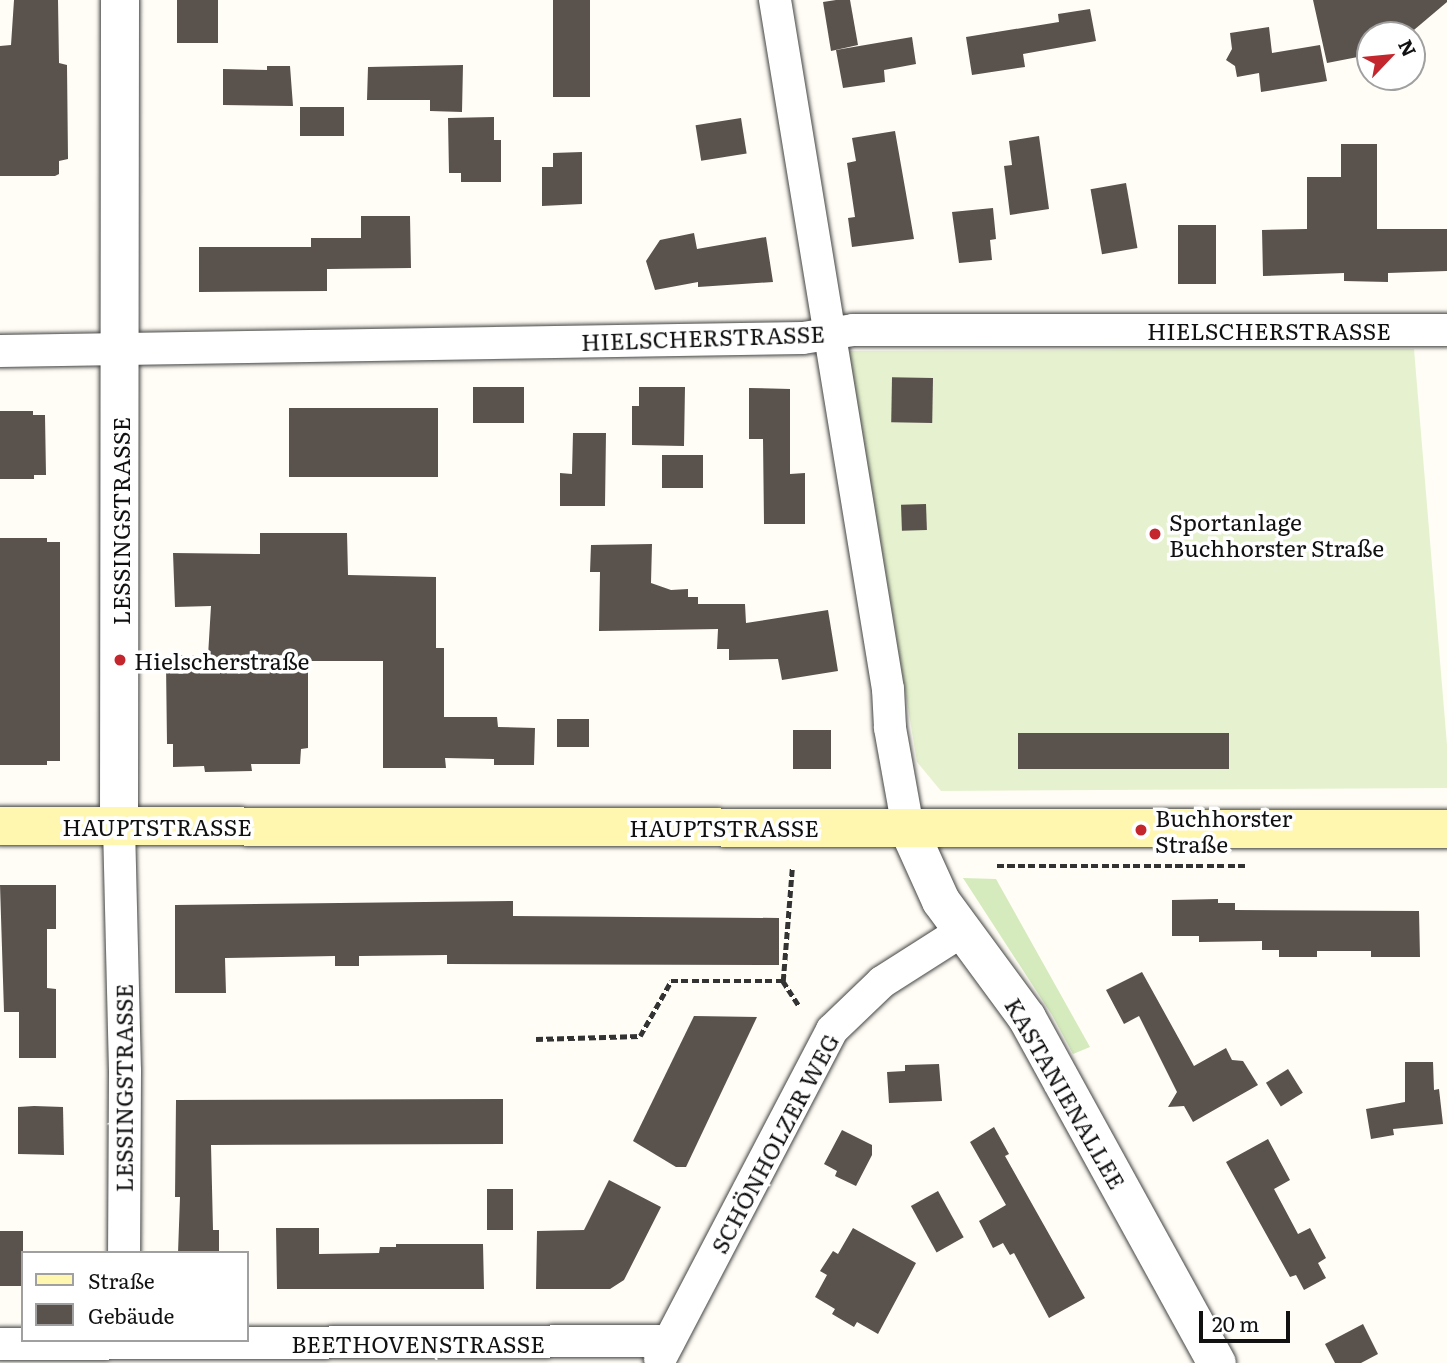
<!DOCTYPE html>
<html>
<head>
<meta charset="utf-8">
<style>
	body { margin:0 }
	#map { position:relative; width:1447px; height:1363px; overflow:hidden; background:#fffdf5; font-family:Literata,serif }
	div>[style] { position:absolute }
	.green>* { inset:0; background:#d5ebbd }
	.pitch>* { inset:0; background:#e6f2cf }
	.building>* { inset:0; background:#5a524d; transform-origin:0 0 }
	.path>* { height:4.5px; margin-top:-2.25px; transform-origin:0; background:repeating-linear-gradient(90deg,#333 0 7px,transparent 0 10.5px) }
	.roads { filter:drop-shadow(0 0 2px #444) drop-shadow(0 0 2px #444) }
	.minor>* { height:32px; margin:-16px; padding:0 16px; transform-origin:16px; border-radius:16px; background:#fff }
	.tertiary>* { height:38px; margin:-19px; padding:0 19px; transform-origin:19px; border-radius:19px; background:#fff }
	.secondary>* { height:38px; margin:-19px; padding:0 19px; transform-origin:19px; border-radius:19px; background:#fff6b0 }
	.dots>* { width:19px; height:19px; translate:-50% -50%; box-sizing:border-box; border:4px solid #fff; border-radius:50% }
	span { translate:-50% -50%; white-space:nowrap; text-align:center; line-height:1.15; -webkit-text-stroke:7px #fff; paint-order:stroke }
	.street-label { font-size:23px; color:#111 }
	.poi-label { font-size:23px; color:#111 }
	.left { translate:0 -50%; text-align:left }
	.legend { position:absolute; left:21px; top:1251px; width:228px; height:91px; box-sizing:border-box; background:#fff; border:2px solid #a0a0a0; margin:0; padding:9px 12px; list-style:none; font-size:21px; color:#111 }
	.legend li { display:flex; align-items:center; gap:14px; height:35px }
	.legend b { width:35px; border:2px solid #a0a0a0 }
	.north { position:absolute; left:1356px; top:21px; width:70px; height:70px; box-sizing:border-box; background:#fff; border:2px solid #a0a0a0; border-radius:50%; rotate:64deg; font-size:19px; font-weight:700; line-height:28px; text-align:center; color:#111 }
	.north::after { content:''; display:block; margin:auto; width:24px; height:32px; background:#c4262e; clip-path:polygon(50% 0,100% 100%,50% 72%,0 100%) }
	.scale { position:absolute; left:1199px; top:1311px; width:91px; height:32px; box-sizing:border-box; border:4px solid #111; border-top:0; padding-left:9px; font-size:21px; line-height:24px; white-space:nowrap; color:#111; -webkit-text-stroke:5px #fff; paint-order:stroke }
</style>
</head>
<body>
<div id="map">
	<div class="green">
		<i style="clip-path:polygon(963px 878px,996px 879px,1090px 1047px,1073px 1054px,1052px 1015px)"></i>
	</div>
	<div class="pitch">
		<i style="clip-path:polygon(1414px 349px,1447px 745px,1447px 788px,941px 791px,917px 762px,849px 351px)"></i>
	</div>
	<div class="building">
		<i style="clip-path:polygon(14px 0,58px 0,59px 63px,67px 65px,68px 159px,59px 161px,59px 174px,55px 176px,0 176px,0 46px,11px 45px)"></i>
		<i style="left:177px;top:0;width:41px;height:43px"></i>
		<i style="left:553px;top:0;width:37px;height:97px"></i>
		<i style="clip-path:polygon(836px 0,850px 0,858px 45px,831px 51px,823px 2px)"></i>
		<i style="clip-path:polygon(1313px 0,1447px 0,1447px 2px,1408px 35px,1365px 35px,1368px 55px,1327px 63px)"></i>
		<i style="clip-path:polygon(1090px 9px,1096px 41px,1023px 54px,1025px 67px,972px 75px,966px 37px,1059px 22px,1058px 14px)"></i>
		<i style="clip-path:polygon(1269px 27px,1272px 53px,1320px 45px,1327px 81px,1261px 92px,1259px 73px,1237px 77px,1235px 66px,1226px 60px,1232px 49px,1230px 33px)"></i>
		<i style="clip-path:polygon(912px 37px,916px 64px,884px 70px,885px 82px,843px 88px,836px 50px)"></i>
		<i style="clip-path:polygon(463px 65px,462px 112px,430px 111px,430px 100px,367px 100px,368px 67px)"></i>
		<i style="clip-path:polygon(267px 66px,290px 66px,293px 106px,223px 105px,223px 69px,267px 70px)"></i>
		<i style="left:300px;top:107px;width:44px;height:29px"></i>
		<i style="clip-path:polygon(494px 117px,494px 140px,501px 140px,501px 182px,461px 182px,461px 173px,449px 173px,448px 118px)"></i>
		<i style="left:741px;top:118px;width:36px;height:46px;rotate:81deg"></i>
		<i style="clip-path:polygon(895px 131px,914px 239px,852px 247px,848px 218px,855px 217px,847px 163px,856px 161px,852px 138px)"></i>
		<i style="clip-path:polygon(1039px 136px,1049px 209px,1010px 215px,1004px 166px,1012px 165px,1009px 141px)"></i>
		<i style="clip-path:polygon(1341px 144px,1377px 144px,1377px 229px,1447px 229px,1447px 271px,1388px 273px,1388px 282px,1344px 281px,1344px 273px,1263px 276px,1262px 230px,1307px 229px,1307px 177px,1341px 177px)"></i>
		<i style="clip-path:polygon(582px 152px,582px 204px,542px 206px,542px 167px,553px 167px,553px 153px)"></i>
		<i style="left:1126px;top:183px;width:66px;height:36px;rotate:80deg"></i>
		<i style="clip-path:polygon(993px 208px,996px 239px,990px 240px,992px 260px,959px 263px,952px 212px)"></i>
		<i style="clip-path:polygon(361px 216px,410px 216px,411px 268px,327px 269px,327px 291px,199px 292px,199px 247px,311px 247px,311px 238px,361px 238px)"></i>
		<i style="left:1178px;top:225px;width:38px;height:59px"></i>
		<i style="clip-path:polygon(694px 233px,697px 249px,766px 237px,773px 282px,698px 287px,698px 282px,655px 290px,646px 261px,660px 240px)"></i>
		<i style="left:933px;top:378px;width:45px;height:41px;rotate:91deg"></i>
		<i style="left:473px;top:387px;width:51px;height:36px"></i>
		<i style="clip-path:polygon(639px 387px,685px 387px,684px 446px,632px 445px,632px 406px,639px 406px)"></i>
		<i style="clip-path:polygon(749px 388px,790px 389px,790px 474px,805px 473px,805px 524px,764px 524px,763px 439px,749px 439px)"></i>
		<i style="left:438px;top:408px;width:69px;height:149px;rotate:90deg"></i>
		<i style="clip-path:polygon(0 411px,33px 411px,33px 415px,45px 415px,46px 475px,34px 475px,34px 479px,0 479px)"></i>
		<i style="clip-path:polygon(573px 433px,606px 433px,605px 506px,560px 506px,560px 473px,572px 474px)"></i>
		<i style="left:703px;top:455px;width:33px;height:41px;rotate:90deg"></i>
		<i style="left:926px;top:504px;width:26px;height:25px;rotate:88deg"></i>
		<i style="clip-path:polygon(260px 533px,347px 533px,348px 575px,436px 577px,436px 648px,444px 648px,444px 717px,497px 717px,498px 727px,535px 728px,534px 765px,494px 765px,494px 759px,445px 758px,446px 768px,383px 768px,383px 661px,308px 661px,308px 748px,301px 749px,300px 764px,251px 764px,252px 771px,205px 772px,204px 766px,173px 767px,173px 744px,167px 744px,166px 664px,171px 665px,171px 655px,208px 656px,211px 606px,175px 607px,173px 553px,260px 554px)"></i>
		<i style="clip-path:polygon(0 538px,47px 538px,47px 542px,60px 542px,60px 761px,47px 761px,47px 765px,0 765px)"></i>
		<i style="clip-path:polygon(652px 544px,651px 583px,671px 590px,688px 589px,688px 597px,698px 597px,698px 604px,745px 604px,746px 623px,828px 610px,838px 671px,782px 680px,778px 659px,729px 660px,729px 649px,717px 649px,718px 629px,599px 631px,600px 572px,590px 572px,591px 545px)"></i>
		<i style="left:557px;top:719px;width:32px;height:28px"></i>
		<i style="left:793px;top:730px;width:38px;height:39px"></i>
		<i style="left:1229px;top:733px;width:36px;height:211px;rotate:90deg"></i>
		<i style="clip-path:polygon(0 885px,56px 885px,56px 929px,47px 929px,47px 988px,56px 989px,56px 1058px,19px 1058px,19px 1012px,4px 1012px)"></i>
		<i style="clip-path:polygon(1218px 899px,1218px 903px,1235px 903px,1235px 910px,1419px 911px,1420px 957px,1371px 957px,1371px 951px,1317px 951px,1317px 957px,1279px 957px,1279px 950px,1262px 950px,1262px 941px,1199px 942px,1199px 936px,1172px 936px,1172px 900px)"></i>
		<i style="clip-path:polygon(513px 901px,513px 916px,779px 918px,779px 965px,447px 964px,447px 955px,359px 956px,359px 966px,335px 966px,335px 956px,225px 958px,226px 993px,175px 993px,175px 905px)"></i>
		<i style="clip-path:polygon(1142px 972px,1194px 1066px,1226px 1048px,1232px 1060px,1243px 1061px,1258px 1085px,1193px 1122px,1184px 1106px,1168px 1107px,1177px 1092px,1139px 1016px,1124px 1024px,1106px 990px)"></i>
		<i style="clip-path:polygon(694px 1016px,757px 1017px,686px 1167px,676px 1167px,633px 1141px)"></i>
		<i style="clip-path:polygon(1405px 1062px,1433px 1062px,1434px 1090px,1439px 1089px,1443px 1124px,1393px 1129px,1394px 1135px,1371px 1139px,1366px 1109px,1405px 1102px)"></i>
		<i style="clip-path:polygon(939px 1064px,942px 1101px,889px 1103px,887px 1072px,905px 1071px,905px 1065px)"></i>
		<i style="left:1288px;top:1069px;width:28px;height:26px;rotate:58deg"></i>
		<i style="clip-path:polygon(503px 1099px,503px 1144px,211px 1145px,213px 1230px,219px 1230px,219px 1253px,178px 1253px,180px 1197px,175px 1197px,176px 1100px)"></i>
		<i style="clip-path:polygon(34px 1106px,63px 1107px,64px 1155px,18px 1154px,18px 1107px)"></i>
		<i style="clip-path:polygon(994px 1127px,1009px 1154px,1005px 1156px,1085px 1298px,1049px 1318px,1014px 1253px,1010px 1255px,1003px 1243px,993px 1248px,979px 1221px,1006px 1205px,970px 1142px)"></i>
		<i style="clip-path:polygon(842px 1130px,872px 1145px,872px 1155px,856px 1186px,835px 1176px,837px 1171px,824px 1164px)"></i>
		<i style="clip-path:polygon(1268px 1139px,1290px 1180px,1274px 1189px,1298px 1234px,1310px 1228px,1326px 1258px,1318px 1263px,1326px 1278px,1304px 1290px,1296px 1275px,1290px 1277px,1226px 1162px)"></i>
		<i style="clip-path:polygon(609px 1180px,661px 1207px,624px 1280px,610px 1289px,536px 1289px,537px 1231px,584px 1230px)"></i>
		<i style="left:513px;top:1189px;width:41px;height:26px;rotate:90deg"></i>
		<i style="left:938px;top:1191px;width:53px;height:31px;rotate:61deg"></i>
		<i style="clip-path:polygon(276px 1228px,319px 1228px,319px 1254px,379px 1253px,380px 1247px,396px 1247px,396px 1244px,483px 1244px,484px 1289px,277px 1289px)"></i>
		<i style="clip-path:polygon(853px 1228px,916px 1263px,878px 1334px,857px 1322px,854px 1327px,832px 1314px,835px 1309px,815px 1297px,827px 1275px,820px 1271px,833px 1251px,838px 1254px)"></i>
		<i style="left:23px;top:1231px;width:55px;height:23px;rotate:90deg"></i>
		<i style="clip-path:polygon(1363px 1324px,1378px 1354px,1361px 1363px,1335px 1363px,1325px 1344px)"></i>
	</div>
	<div class="path">
		<i style="left:997px;top:866px;width:251px"></i>
		<i style="left:783px;top:981px;width:113px;rotate:-85.4deg"></i>
		<i style="left:536px;top:1039px;width:104px;rotate:-1.7deg"></i>
		<i style="left:640px;top:1036px;width:63px;rotate:-60.6deg"></i>
		<i style="left:671px;top:981px;width:112px"></i>
		<i style="left:783px;top:981px;width:30px;rotate:57deg"></i>
	</div>
	<div class="roads">
		<div class="minor">
			<i style="left:775px;top:0;width:698px;rotate:80.69deg"></i>
			<i style="left:888px;top:689px;width:39px;rotate:87deg"></i>
			<i style="left:890px;top:728px;width:102px;rotate:79.8deg"></i>
			<i style="left:0;top:351px;width:803px;rotate:-0.93deg"></i>
			<i style="left:803px;top:338px;width:51px;rotate:-9.1deg"></i>
			<i style="left:853px;top:330px;width:594px"></i>
			<i style="left:119px;top:826px;width:245px;rotate:88.6deg"></i>
			<i style="left:125px;top:1071px;width:182px;rotate:90.3deg"></i>
			<i style="left:0;top:1344px;width:669px;rotate:-0.26deg"></i>
			<i style="left:660px;top:1359px;width:371px;rotate:-62.4deg"></i>
			<i style="left:832px;top:1030px;width:69px;rotate:-43.8deg"></i>
			<i style="left:882px;top:982px;width:95px;rotate:-32.5deg"></i>
		</div>
		<div class="tertiary">
			<i style="left:119px;top:826px;width:826px;rotate:-89.93deg"></i>
			<i style="left:908px;top:828px;width:80px;rotate:65.7deg"></i>
			<i style="left:941px;top:901px;width:145px;rotate:53.7deg"></i>
			<i style="left:1027px;top:1018px;width:394px;rotate:61.2deg"></i>
		</div>
		<div class="secondary">
			<i style="left:0;top:826px;width:1447px;rotate:0.12deg"></i>
		</div>
	</div>
	<div class="dots">
		<i style="left:1155px;top:534px;background:#c4262e"></i>
		<i style="left:120px;top:660px;background:#c4262e"></i>
		<i style="left:1141px;top:830px;background:#c4262e"></i>
	</div>
	<div class="street-label">
		<span style="left:1269px;top:330px">HIELSCHERSTRASSE</span>
		<span style="left:703px;top:337px;rotate:-2deg">HIELSCHERSTRASSE</span>
		<span style="left:120px;top:521px;rotate:-90deg">LESSINGSTRASSE</span>
		<span style="left:157px;top:826px">HAUPTSTRASSE</span>
		<span style="left:724px;top:827px">HAUPTSTRASSE</span>
		<span style="left:123px;top:1088px;rotate:-90deg">LESSINGSTRASSE</span>
		<span style="left:1066px;top:1093px;rotate:60deg">KASTANIENALLEE</span>
		<span style="left:774px;top:1143px;rotate:-62deg">SCHÖNHOLZER WEG</span>
		<span style="left:418px;top:1343px">BEETHOVENSTRASSE</span>
	</div>
	<div class="poi-label">
		<span class="left" style="left:1169px;top:534px">Sportanlage<br>Buchhorster Straße</span>
		<span class="left" style="left:134px;top:660px">Hielscherstraße</span>
		<span class="left" style="left:1155px;top:830px">Buchhorster<br>Straße</span>
	</div>
	<ul class="legend">
	<li><b style="height:9px;background:#fff6b0"></b>Straße</li>
	<li><b style="height:19px;background:#5a524d"></b>Gebäude</li>
	</ul>
	<div class="north">N</div>
	<div class="scale">20 m</div>
</div>
</body>
</html>
